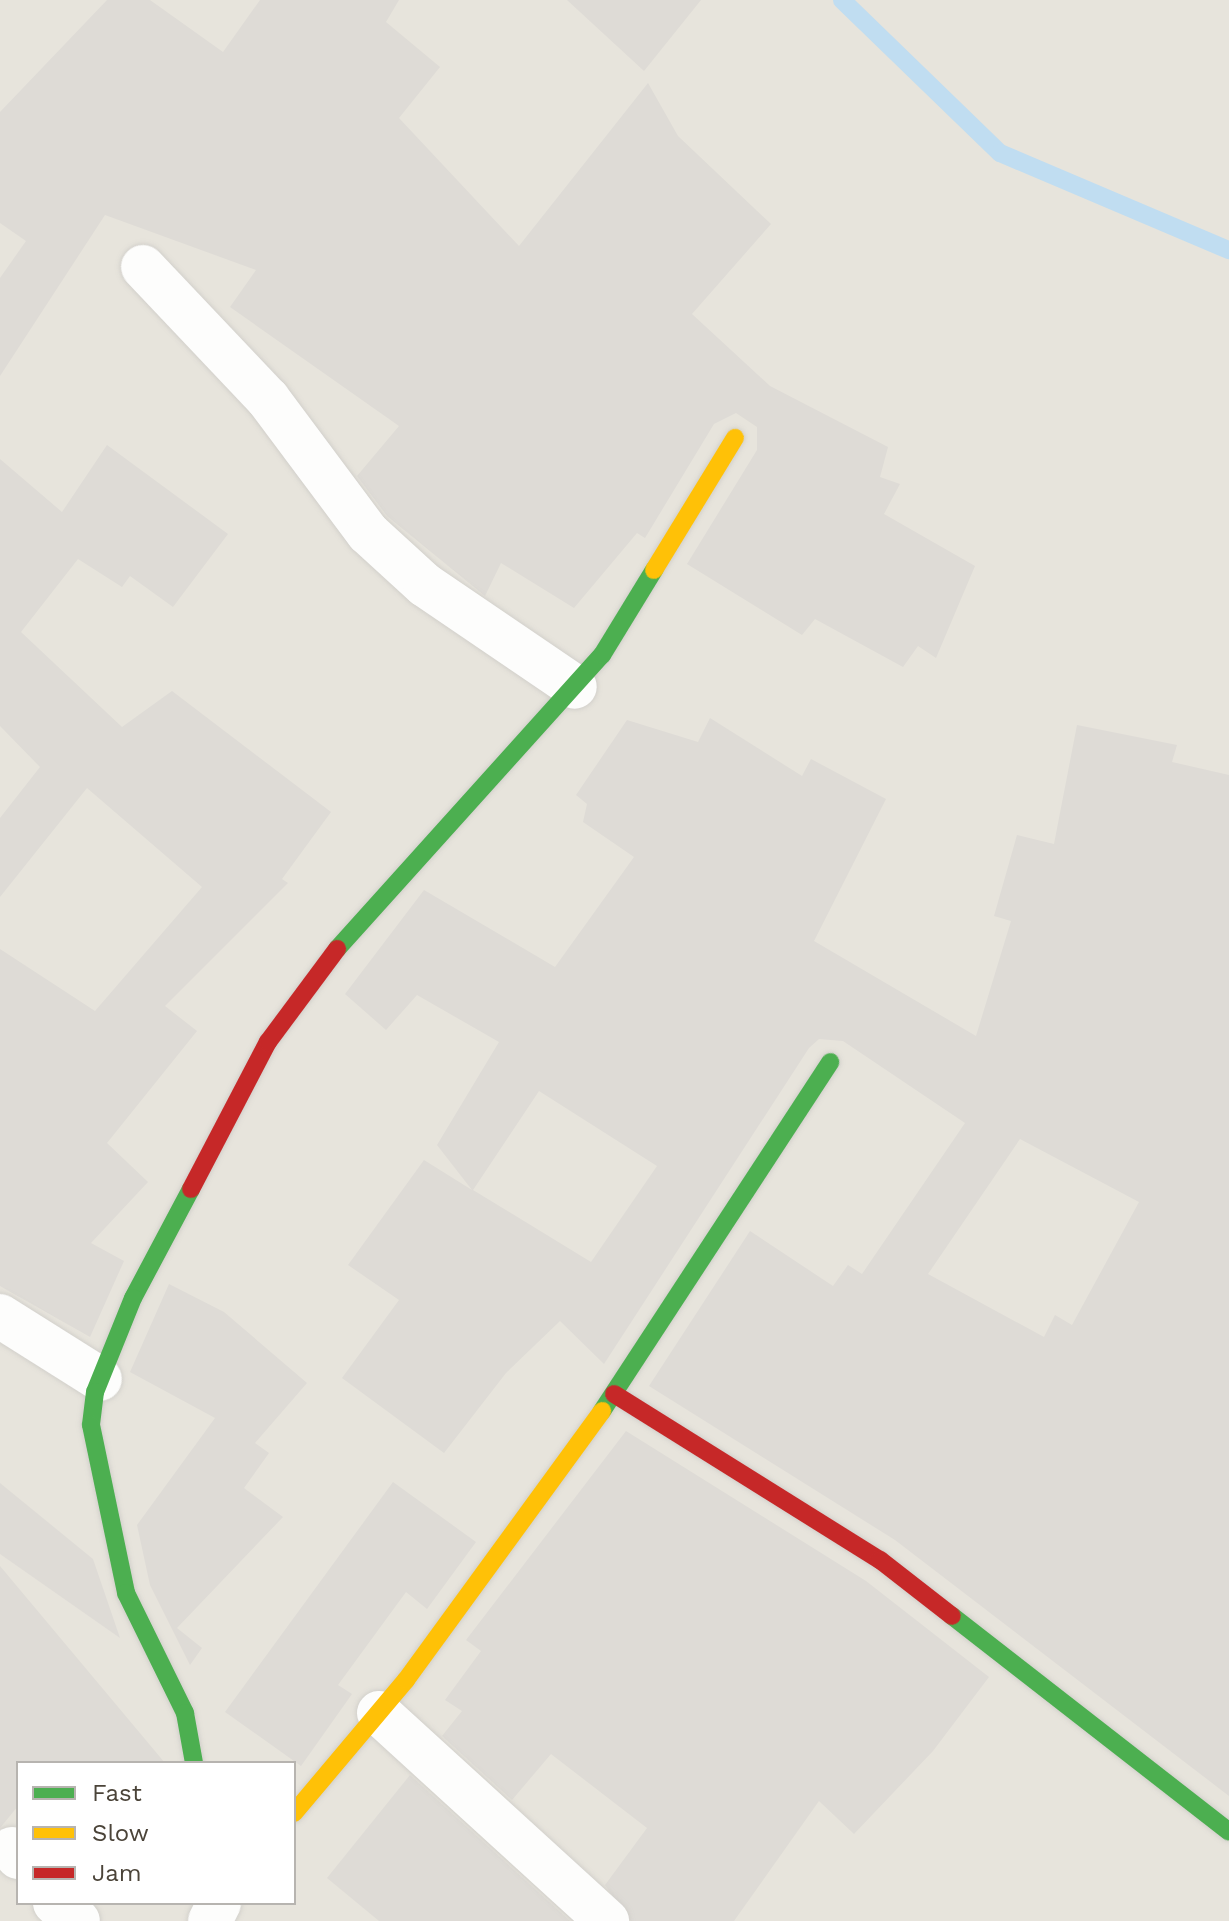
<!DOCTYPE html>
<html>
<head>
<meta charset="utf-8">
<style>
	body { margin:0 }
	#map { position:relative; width:1229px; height:1921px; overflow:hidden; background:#f4f2ee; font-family:"Work Sans",sans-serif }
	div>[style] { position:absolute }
	.residential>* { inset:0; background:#e7e4dc }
	.stream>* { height:18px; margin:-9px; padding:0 9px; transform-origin:9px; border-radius:9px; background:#c0ddf1 }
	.building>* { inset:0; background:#dedbd6 }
	.roads { filter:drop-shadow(0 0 2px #d2d0cb) drop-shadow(0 0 2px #d2d0cb) }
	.street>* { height:44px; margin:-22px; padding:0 22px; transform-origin:22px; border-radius:22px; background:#fdfdfc }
	.fast>* { height:18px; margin:-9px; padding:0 9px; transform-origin:9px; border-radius:9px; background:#4caf50 }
	.slow>* { height:18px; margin:-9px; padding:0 9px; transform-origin:9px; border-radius:9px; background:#ffc107 }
	.jam>* { height:18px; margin:-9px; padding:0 9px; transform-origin:9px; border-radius:9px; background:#c62828 }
	span { translate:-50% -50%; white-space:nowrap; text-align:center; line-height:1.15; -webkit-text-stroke:7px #fff; paint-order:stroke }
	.legend { position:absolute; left:16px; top:1761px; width:280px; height:144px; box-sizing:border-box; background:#fff; border:2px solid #b7b4b0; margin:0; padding:10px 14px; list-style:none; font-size:24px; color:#4b4439 }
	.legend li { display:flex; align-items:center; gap:16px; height:40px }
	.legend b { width:40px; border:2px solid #b7b4b0 }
</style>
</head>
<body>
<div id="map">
	<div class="residential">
		<i style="clip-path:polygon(evenodd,0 0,1229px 0,1229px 1921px,0 1921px,0 0,18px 1763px,294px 1763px,294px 1903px,18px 1903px,18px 1763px)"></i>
	</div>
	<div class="stream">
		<i style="left:842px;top:0;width:220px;rotate:44.1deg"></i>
		<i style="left:1000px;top:153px;width:249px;rotate:23deg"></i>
	</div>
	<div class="building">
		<i style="clip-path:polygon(107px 0,150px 0,223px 52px,260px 0,399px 0,386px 22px,440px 67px,399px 118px,519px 246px,648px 83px,678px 136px,771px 224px,692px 314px,770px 386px,888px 447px,880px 477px,900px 484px,884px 514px,975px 566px,936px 658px,918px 646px,903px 667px,815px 619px,802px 635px,687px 564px,757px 450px,757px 427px,736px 413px,714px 424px,645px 538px,637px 533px,574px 608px,501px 563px,485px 596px,387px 516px,357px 476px,399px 426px,230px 307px,256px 270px,105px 215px,0 376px,0 278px,26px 241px,0 223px,0 112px)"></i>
		<i style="clip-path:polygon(567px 0,701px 0,644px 71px)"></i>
		<i style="clip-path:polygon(107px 445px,228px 534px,173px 607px,130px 576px,122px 587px,78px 559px,21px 632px,122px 727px,172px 691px,331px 812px,282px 879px,288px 883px,165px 1006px,197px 1031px,107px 1143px,148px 1182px,91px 1243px,124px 1261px,90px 1337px,0 1286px,0 949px,95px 1011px,202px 887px,87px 788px,0 897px,0 818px,40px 767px,0 726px,0 459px,62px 512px)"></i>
		<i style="clip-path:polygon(evenodd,710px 718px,802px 776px,811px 759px,886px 799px,814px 941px,976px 1036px,1011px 921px,994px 916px,1017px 835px,1054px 844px,1077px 725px,1177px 745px,1172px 762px,1229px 775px,1229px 1796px,895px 1540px,649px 1386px,750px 1231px,833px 1286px,848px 1265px,862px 1274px,965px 1123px,843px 1041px,819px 1039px,809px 1048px,604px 1364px,560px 1321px,506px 1373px,444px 1453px,342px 1378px,399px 1300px,348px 1265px,424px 1160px,472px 1190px,437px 1145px,499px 1042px,417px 995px,386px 1030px,345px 994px,424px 890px,555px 967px,634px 857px,583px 822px,587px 804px,576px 795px,627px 720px,698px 742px,710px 718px,539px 1091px,657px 1166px,591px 1262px,473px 1190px,539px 1091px,710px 718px,1020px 1139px,1139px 1202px,1072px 1325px,1055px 1315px,1044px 1337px,928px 1274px,1020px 1139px)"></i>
		<i style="clip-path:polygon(169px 1284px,224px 1312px,307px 1383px,255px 1443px,269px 1453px,244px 1488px,283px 1517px,177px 1628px,202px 1648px,190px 1665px,150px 1585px,137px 1525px,215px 1418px,130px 1372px)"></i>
		<i style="clip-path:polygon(626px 1431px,866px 1581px,989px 1677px,933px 1751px,854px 1834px,819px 1801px,734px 1921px,631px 1921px,605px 1885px,647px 1828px,551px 1754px,512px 1800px,442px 1736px,462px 1711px,445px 1700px,481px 1651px,466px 1640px)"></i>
		<i style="clip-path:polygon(393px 1482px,476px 1542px,427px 1609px,406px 1592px,338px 1685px,352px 1694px,301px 1766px,225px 1712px)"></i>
		<i style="clip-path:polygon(0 1483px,93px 1559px,120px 1638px,0 1554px)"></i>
		<i style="clip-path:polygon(0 1566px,165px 1763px,18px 1763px,18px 1806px,0 1828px)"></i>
		<i style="clip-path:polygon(410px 1775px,570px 1921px,379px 1921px,327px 1878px)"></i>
	</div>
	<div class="roads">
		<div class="street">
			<i style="left:143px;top:267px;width:182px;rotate:46.6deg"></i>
			<i style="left:268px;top:399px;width:167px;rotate:53.3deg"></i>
			<i style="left:368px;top:533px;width:77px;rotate:42.4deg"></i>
			<i style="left:425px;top:585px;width:181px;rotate:34.2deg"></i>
			<i style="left:0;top:1316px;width:118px;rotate:32.2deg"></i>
			<i style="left:379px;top:1713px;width:309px;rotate:42.4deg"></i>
			<i style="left:12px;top:1849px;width:10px;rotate:53deg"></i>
			<i style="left:55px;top:1903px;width:29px;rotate:38deg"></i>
			<i style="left:210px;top:1921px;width:20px;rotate:-63deg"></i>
		</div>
		<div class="fast">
			<i style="left:337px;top:949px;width:396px;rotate:-48deg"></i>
			<i style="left:602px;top:655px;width:100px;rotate:-58.5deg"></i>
			<i style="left:191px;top:1189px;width:123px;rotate:118deg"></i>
			<i style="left:133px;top:1298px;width:101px;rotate:112deg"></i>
			<i style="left:95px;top:1392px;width:33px;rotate:97deg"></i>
			<i style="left:91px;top:1425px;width:172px;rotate:78.2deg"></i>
			<i style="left:126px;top:1593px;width:134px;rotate:63.8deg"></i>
			<i style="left:185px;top:1713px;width:51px;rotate:79.8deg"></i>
			<i style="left:602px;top:1411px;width:417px;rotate:-56.8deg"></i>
			<i style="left:952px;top:1616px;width:351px;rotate:37.9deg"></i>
		</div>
		<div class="slow">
			<i style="left:654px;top:570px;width:155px;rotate:-58.5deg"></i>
			<i style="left:294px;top:1813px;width:174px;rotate:-49.9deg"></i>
			<i style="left:406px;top:1680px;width:333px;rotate:-53.9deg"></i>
		</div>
		<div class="jam">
			<i style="left:191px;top:1189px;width:166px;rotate:-62.4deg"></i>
			<i style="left:268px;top:1042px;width:116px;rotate:-53.4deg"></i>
			<i style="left:614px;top:1394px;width:314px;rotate:32deg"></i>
			<i style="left:880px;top:1560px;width:91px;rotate:37.9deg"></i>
		</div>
	</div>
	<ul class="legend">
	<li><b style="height:10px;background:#4caf50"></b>Fast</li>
	<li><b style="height:10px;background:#ffc107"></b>Slow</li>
	<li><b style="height:10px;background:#c62828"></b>Jam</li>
	</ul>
</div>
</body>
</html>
